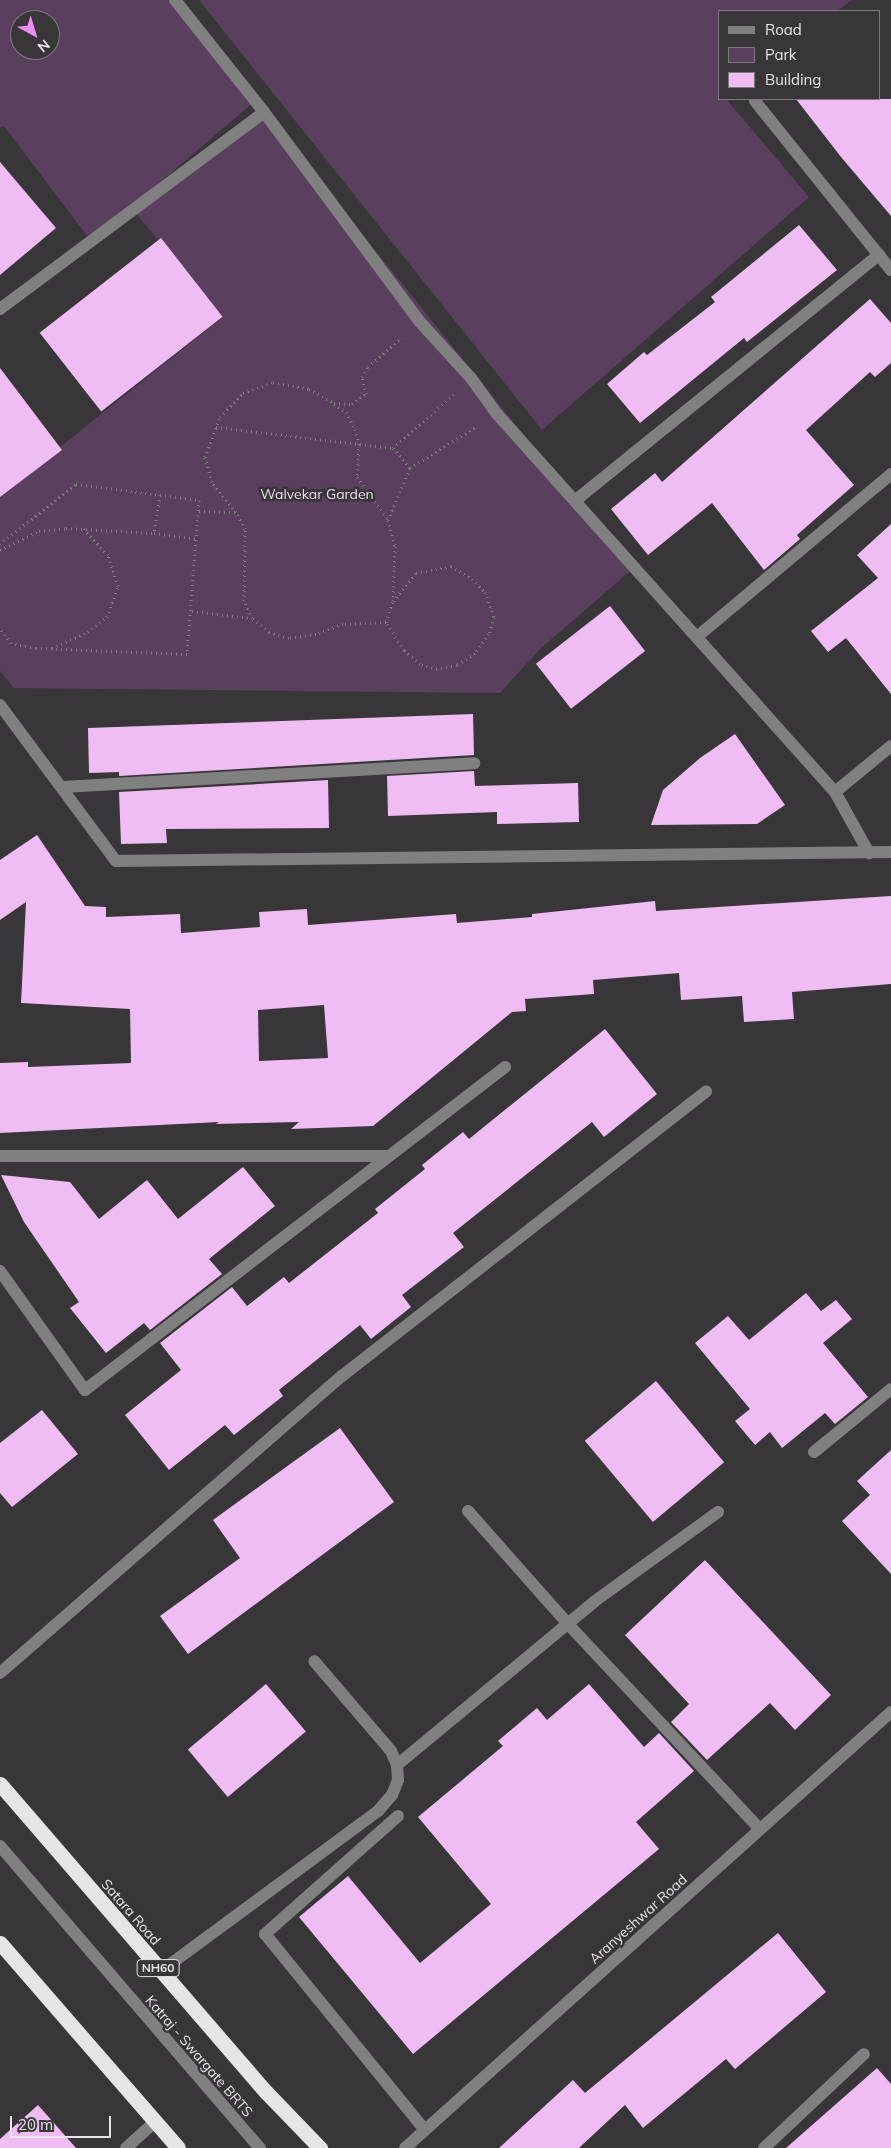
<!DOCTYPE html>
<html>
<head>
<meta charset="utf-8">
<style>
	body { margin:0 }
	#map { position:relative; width:891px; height:2148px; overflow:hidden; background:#383639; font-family:Mulish,sans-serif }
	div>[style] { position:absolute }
	.green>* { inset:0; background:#5b3f5e }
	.building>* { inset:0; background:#f0bcf4; transform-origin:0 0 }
	.path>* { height:3px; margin-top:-1.5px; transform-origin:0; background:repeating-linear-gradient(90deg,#817f81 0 1px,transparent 0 5px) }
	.minor>* { height:12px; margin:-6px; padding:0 6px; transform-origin:6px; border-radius:6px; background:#818081 }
	.highway>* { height:15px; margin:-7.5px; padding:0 7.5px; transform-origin:7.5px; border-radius:7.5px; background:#e7e4e7 }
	span { translate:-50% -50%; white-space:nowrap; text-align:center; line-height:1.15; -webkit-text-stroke:5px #383639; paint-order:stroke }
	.shield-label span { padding:1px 4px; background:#383639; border:1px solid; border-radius:4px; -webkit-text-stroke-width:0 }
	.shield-label { font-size:12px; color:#e8e6e8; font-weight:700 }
	.park-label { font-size:14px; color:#f5daf7 }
	.street-label { font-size:14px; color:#e8e6e8 }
	.legend { position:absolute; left:718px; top:10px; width:162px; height:90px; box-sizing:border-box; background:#383639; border:1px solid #7e7c7f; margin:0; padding:6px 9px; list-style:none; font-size:15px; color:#e8e6e8 }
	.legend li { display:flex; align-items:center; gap:10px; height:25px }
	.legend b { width:25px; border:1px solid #7e7c7f }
	.north { position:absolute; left:10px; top:10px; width:50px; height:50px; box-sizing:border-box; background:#383639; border:1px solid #7e7c7f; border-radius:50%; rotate:141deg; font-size:14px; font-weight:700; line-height:20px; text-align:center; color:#e8e6e8 }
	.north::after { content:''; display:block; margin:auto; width:18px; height:22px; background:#ee8bf8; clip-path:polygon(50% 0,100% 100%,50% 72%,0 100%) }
	.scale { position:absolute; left:10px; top:2116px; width:101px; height:22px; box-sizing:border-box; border:2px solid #e8e6e8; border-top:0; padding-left:6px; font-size:15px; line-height:18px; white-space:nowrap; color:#e8e6e8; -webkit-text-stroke:4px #383639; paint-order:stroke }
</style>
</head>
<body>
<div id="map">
	<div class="green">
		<i style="clip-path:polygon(evenodd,0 0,175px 0,255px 101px,91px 241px,4px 126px,0 128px,0 0,20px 20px,50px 20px,50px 50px,20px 50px,20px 20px)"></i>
		<i style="clip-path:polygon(199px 0,852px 0,837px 11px,720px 11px,720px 99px,726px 99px,809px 197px,542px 430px)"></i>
		<i style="clip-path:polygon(264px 112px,576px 500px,636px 566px,540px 649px,500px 693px,14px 688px,0 671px,0 495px,223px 317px,133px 210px)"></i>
	</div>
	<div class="building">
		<i style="clip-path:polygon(796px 99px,891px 99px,891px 216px,841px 157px)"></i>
		<i style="clip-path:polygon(0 162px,56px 228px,0 275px)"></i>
		<i style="clip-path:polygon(799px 225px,837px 270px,747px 342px,744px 338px,640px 423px,607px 384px,644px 352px,647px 355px,715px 302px,711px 297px)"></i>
		<i style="left:161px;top:238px;width:100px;height:154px;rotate:52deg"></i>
		<i style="clip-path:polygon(870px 299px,891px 323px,891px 363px,875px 377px,870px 372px,806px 430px,854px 485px,797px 535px,800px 539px,764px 570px,712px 503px,648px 555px,611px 509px,655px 473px,662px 482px)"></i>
		<i style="clip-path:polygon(0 368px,62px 450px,0 497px)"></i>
		<i style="clip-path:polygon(891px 524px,891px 694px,846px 638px,828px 652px,811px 631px,878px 578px,857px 555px)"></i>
		<i style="left:610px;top:606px;width:57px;height:94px;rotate:52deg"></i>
		<i style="clip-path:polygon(473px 714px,474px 755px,119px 776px,119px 772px,89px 773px,88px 728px)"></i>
		<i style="clip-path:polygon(735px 734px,785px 805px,757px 824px,651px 825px,663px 790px,700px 758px)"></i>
		<i style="clip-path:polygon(474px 771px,475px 786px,578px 783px,579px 822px,497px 824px,497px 812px,388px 816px,387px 776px)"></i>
		<i style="clip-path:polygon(328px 780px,329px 828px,166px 829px,167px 843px,121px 844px,119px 792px)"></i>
		<i style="clip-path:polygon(evenodd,37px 835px,85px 906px,106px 907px,106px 917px,180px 914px,181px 933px,260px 927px,259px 912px,307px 909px,308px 925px,456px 914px,457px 923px,532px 917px,532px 914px,655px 901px,656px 911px,891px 896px,891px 984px,792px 992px,794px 1019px,744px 1022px,742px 996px,681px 1000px,679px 973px,593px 980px,594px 994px,525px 999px,526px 1011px,512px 1012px,373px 1126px,291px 1129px,299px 1122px,216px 1124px,219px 1122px,0 1133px,0 1063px,28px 1062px,28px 1067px,131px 1063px,130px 1009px,21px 1003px,26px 902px,0 920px,0 860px,37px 835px,324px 1005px,328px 1058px,259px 1061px,258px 1010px,324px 1005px)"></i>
		<i style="clip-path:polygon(605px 1029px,657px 1094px,604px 1137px,592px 1122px,453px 1233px,464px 1247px,402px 1295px,411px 1307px,371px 1339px,360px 1325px,279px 1390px,283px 1396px,234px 1435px,225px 1425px,169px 1470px,125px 1415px,181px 1370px,160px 1343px,232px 1287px,247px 1306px,284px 1277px,289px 1283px,378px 1213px,375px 1209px,425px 1169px,422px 1165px,463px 1132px,469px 1139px)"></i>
		<i style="clip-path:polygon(243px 1167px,275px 1206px,209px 1259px,222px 1274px,150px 1330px,144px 1323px,106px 1353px,70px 1308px,79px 1302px,24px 1222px,1px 1175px,70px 1182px,99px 1219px,147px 1180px,178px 1219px)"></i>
		<i style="clip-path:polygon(806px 1293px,821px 1311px,836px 1300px,852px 1319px,823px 1343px,868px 1397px,835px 1424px,825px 1413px,782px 1448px,770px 1432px,755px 1445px,735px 1421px,750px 1409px,695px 1343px,728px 1316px,749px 1340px)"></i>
		<i style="left:656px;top:1381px;width:106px;height:93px;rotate:50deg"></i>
		<i style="clip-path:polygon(42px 1410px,78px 1454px,12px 1507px,0 1493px,0 1443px)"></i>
		<i style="clip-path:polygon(340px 1428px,394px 1502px,188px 1654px,160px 1616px,240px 1558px,213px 1520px)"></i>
		<i style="clip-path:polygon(891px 1450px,891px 1574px,842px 1521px,870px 1495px,857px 1481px)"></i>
		<i style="clip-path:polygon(705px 1560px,831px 1695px,795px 1730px,770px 1703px,707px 1760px,671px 1722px,689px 1704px,625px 1635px)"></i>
		<i style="left:266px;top:1684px;width:62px;height:102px;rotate:50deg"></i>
		<i style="clip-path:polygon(589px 1684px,644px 1747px,659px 1733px,694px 1771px,636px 1822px,659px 1849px,413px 2054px,299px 1917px,348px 1876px,420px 1963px,491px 1904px,418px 1817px,503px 1746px,498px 1741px,537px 1708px,547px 1720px)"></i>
		<i style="clip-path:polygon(778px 1933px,826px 1992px,735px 2069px,726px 2059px,643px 2128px,625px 2105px,579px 2148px,499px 2148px,573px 2080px,585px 2093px)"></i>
		<i style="clip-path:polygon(877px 2068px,891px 2084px,891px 2148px,786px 2148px)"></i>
		<i style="clip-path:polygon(38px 2105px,76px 2148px,0 2148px,0 2139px)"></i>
	</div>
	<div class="path">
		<i style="left:334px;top:404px;width:14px;rotate:34deg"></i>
		<i style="left:346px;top:412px;width:19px;rotate:62deg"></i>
		<i style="left:355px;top:429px;width:16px;rotate:75deg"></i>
		<i style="left:359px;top:444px;width:33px;rotate:93deg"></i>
		<i style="left:357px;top:477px;width:53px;rotate:54.2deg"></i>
		<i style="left:388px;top:520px;width:27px;rotate:75deg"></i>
		<i style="left:395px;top:546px;width:54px;rotate:92.1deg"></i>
		<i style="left:216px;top:427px;width:178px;rotate:6.8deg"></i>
		<i style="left:393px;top:448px;width:81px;rotate:-41.5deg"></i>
		<i style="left:393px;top:448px;width:26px;rotate:50deg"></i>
		<i style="left:410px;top:468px;width:79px;rotate:-32.1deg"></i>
		<i style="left:160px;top:495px;width:38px;rotate:99deg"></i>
		<i style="left:154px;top:533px;width:43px;rotate:7.9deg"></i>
		<i style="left:199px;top:511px;width:37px;rotate:2deg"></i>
		<i style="left:388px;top:520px;width:56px;rotate:-67.1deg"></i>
		<i style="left:0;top:544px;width:97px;rotate:-38.3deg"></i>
		<i style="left:76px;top:484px;width:124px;rotate:7.4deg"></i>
		<i style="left:199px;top:500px;width:154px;rotate:94.5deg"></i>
		<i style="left:187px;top:654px;width:151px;rotate:-177.7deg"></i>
		<i style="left:36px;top:648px;width:25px;rotate:-169deg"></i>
		<i style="left:11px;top:643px;width:19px;rotate:-126deg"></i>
		<i style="left:0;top:550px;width:43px;rotate:-26deg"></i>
		<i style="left:39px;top:531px;width:27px;rotate:-6deg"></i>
		<i style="left:66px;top:528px;width:88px;rotate:3.3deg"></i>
		<i style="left:451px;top:566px;width:25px;rotate:32deg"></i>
		<i style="left:472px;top:579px;width:18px;rotate:45deg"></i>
		<i style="left:485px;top:592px;width:27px;rotate:70deg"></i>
		<i style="left:494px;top:617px;width:18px;rotate:106deg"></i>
		<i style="left:489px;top:634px;width:24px;rotate:126deg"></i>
		<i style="left:475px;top:653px;width:22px;rotate:146deg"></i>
		<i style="left:457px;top:665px;width:20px;rotate:169deg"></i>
		<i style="left:437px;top:669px;width:18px;rotate:-164deg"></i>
		<i style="left:420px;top:664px;width:21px;rotate:-139deg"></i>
		<i style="left:404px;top:650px;width:33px;rotate:-123deg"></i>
		<i style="left:386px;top:622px;width:22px;rotate:-72deg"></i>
		<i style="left:393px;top:601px;width:36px;rotate:-51deg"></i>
		<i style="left:416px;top:573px;width:36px;rotate:-11deg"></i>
		<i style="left:192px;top:611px;width:59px;rotate:6.8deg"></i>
		<i style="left:386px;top:622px;width:43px;rotate:177.3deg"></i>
		<i style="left:343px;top:624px;width:29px;rotate:160deg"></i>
		<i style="left:316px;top:634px;width:27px;rotate:172deg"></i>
		<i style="left:289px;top:638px;width:21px;rotate:-163deg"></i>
		<i style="left:269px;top:632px;width:22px;rotate:-141deg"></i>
		<i style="left:252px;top:618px;width:19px;rotate:-115deg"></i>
		<i style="left:244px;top:601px;width:72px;rotate:-89.2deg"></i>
		<i style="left:245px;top:529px;width:19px;rotate:-118deg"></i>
		<i style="left:236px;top:512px;width:38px;rotate:-129deg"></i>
		<i style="left:212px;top:482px;width:26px;rotate:-106deg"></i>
		<i style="left:205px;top:457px;width:43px;rotate:-69.4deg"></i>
		<i style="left:220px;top:417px;width:33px;rotate:-46deg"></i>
		<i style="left:243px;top:393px;width:32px;rotate:-20deg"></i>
		<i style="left:273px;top:382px;width:37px;rotate:11deg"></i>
		<i style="left:309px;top:389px;width:29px;rotate:29deg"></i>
		<i style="left:334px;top:403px;width:18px;rotate:3deg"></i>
		<i style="left:352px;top:404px;width:17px;rotate:-36deg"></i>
		<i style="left:366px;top:394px;width:17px;rotate:-103deg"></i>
		<i style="left:362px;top:377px;width:12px;rotate:-59deg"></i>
		<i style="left:368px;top:367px;width:45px;rotate:-41.4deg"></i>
		<i style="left:52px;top:648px;width:39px;rotate:-24deg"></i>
		<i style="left:88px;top:632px;width:24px;rotate:-38deg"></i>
		<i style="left:107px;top:617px;width:33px;rotate:-70deg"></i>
		<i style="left:118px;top:586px;width:33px;rotate:-108deg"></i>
		<i style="left:108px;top:555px;width:38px;rotate:-133deg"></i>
	</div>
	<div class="minor">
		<i style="left:175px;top:0;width:143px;rotate:51.5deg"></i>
		<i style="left:264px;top:112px;width:262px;rotate:53.4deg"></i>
		<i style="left:420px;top:322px;width:76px;rotate:47.7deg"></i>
		<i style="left:471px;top:378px;width:44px;rotate:54.2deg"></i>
		<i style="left:497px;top:414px;width:507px;rotate:48.2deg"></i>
		<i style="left:835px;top:792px;width:70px;rotate:60.9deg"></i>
		<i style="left:755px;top:101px;width:217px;rotate:51.2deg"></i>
		<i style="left:0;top:309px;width:329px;rotate:-36.7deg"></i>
		<i style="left:576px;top:500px;width:390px;rotate:-39deg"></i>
		<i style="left:698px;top:636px;width:252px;rotate:-40deg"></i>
		<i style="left:0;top:705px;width:194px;rotate:53.4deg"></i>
		<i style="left:116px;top:861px;width:775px;rotate:-0.67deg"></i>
		<i style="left:63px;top:787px;width:412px;rotate:-3.3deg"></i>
		<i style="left:835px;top:792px;width:72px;rotate:-39.4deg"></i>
		<i style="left:0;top:1156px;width:388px"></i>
		<i style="left:0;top:1271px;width:146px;rotate:54.5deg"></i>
		<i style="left:85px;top:1390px;width:530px;rotate:-37.56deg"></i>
		<i style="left:814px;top:1452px;width:99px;rotate:-39.3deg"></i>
		<i style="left:468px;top:1511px;width:151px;rotate:48.5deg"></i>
		<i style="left:568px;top:1624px;width:281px;rotate:46.9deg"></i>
		<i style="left:0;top:1673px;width:453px;rotate:-41deg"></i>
		<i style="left:342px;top:1376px;width:462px;rotate:-38deg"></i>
		<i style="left:397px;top:1765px;width:257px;rotate:-39.6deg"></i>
		<i style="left:595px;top:1601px;width:152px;rotate:-35.9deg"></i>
		<i style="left:398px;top:1816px;width:178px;rotate:138.4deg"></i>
		<i style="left:265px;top:1934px;width:253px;rotate:50.8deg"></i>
		<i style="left:0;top:1846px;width:399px;rotate:49.3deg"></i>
		<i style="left:161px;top:1971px;width:270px;rotate:-36.4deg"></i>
		<i style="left:378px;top:1811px;width:21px;rotate:-49deg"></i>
		<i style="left:392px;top:1795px;width:16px;rotate:-68deg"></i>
		<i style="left:398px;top:1780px;width:15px;rotate:-94deg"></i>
		<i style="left:397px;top:1765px;width:15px;rotate:-113deg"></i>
		<i style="left:391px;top:1751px;width:118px;rotate:-130.5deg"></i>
		<i style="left:126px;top:2148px;width:39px;rotate:-42deg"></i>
		<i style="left:405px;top:2148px;width:653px;rotate:-41.9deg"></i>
		<i style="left:764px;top:2148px;width:137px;rotate:-43.2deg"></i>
	</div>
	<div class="highway">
		<i style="left:0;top:1784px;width:407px;rotate:49.2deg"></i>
		<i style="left:266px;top:2092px;width:78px;rotate:46deg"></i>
		<i style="left:0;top:1943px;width:271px;rotate:49deg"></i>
	</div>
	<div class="shield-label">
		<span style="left:158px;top:1968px">NH60</span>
	</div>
	<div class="park-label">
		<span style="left:317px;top:494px">Walvekar Garden</span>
	</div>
	<div class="street-label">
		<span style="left:131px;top:1912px;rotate:49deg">Satara Road</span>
		<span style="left:638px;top:1919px;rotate:-42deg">Aranyeshwar Road</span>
		<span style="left:199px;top:2056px;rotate:49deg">Katraj - Swargate BRTS</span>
	</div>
	<ul class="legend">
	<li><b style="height:6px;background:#818081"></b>Road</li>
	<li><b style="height:14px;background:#5b3f5e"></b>Park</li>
	<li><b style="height:14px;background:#f0bcf4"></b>Building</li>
	</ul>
	<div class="north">N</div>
	<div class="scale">20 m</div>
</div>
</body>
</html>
